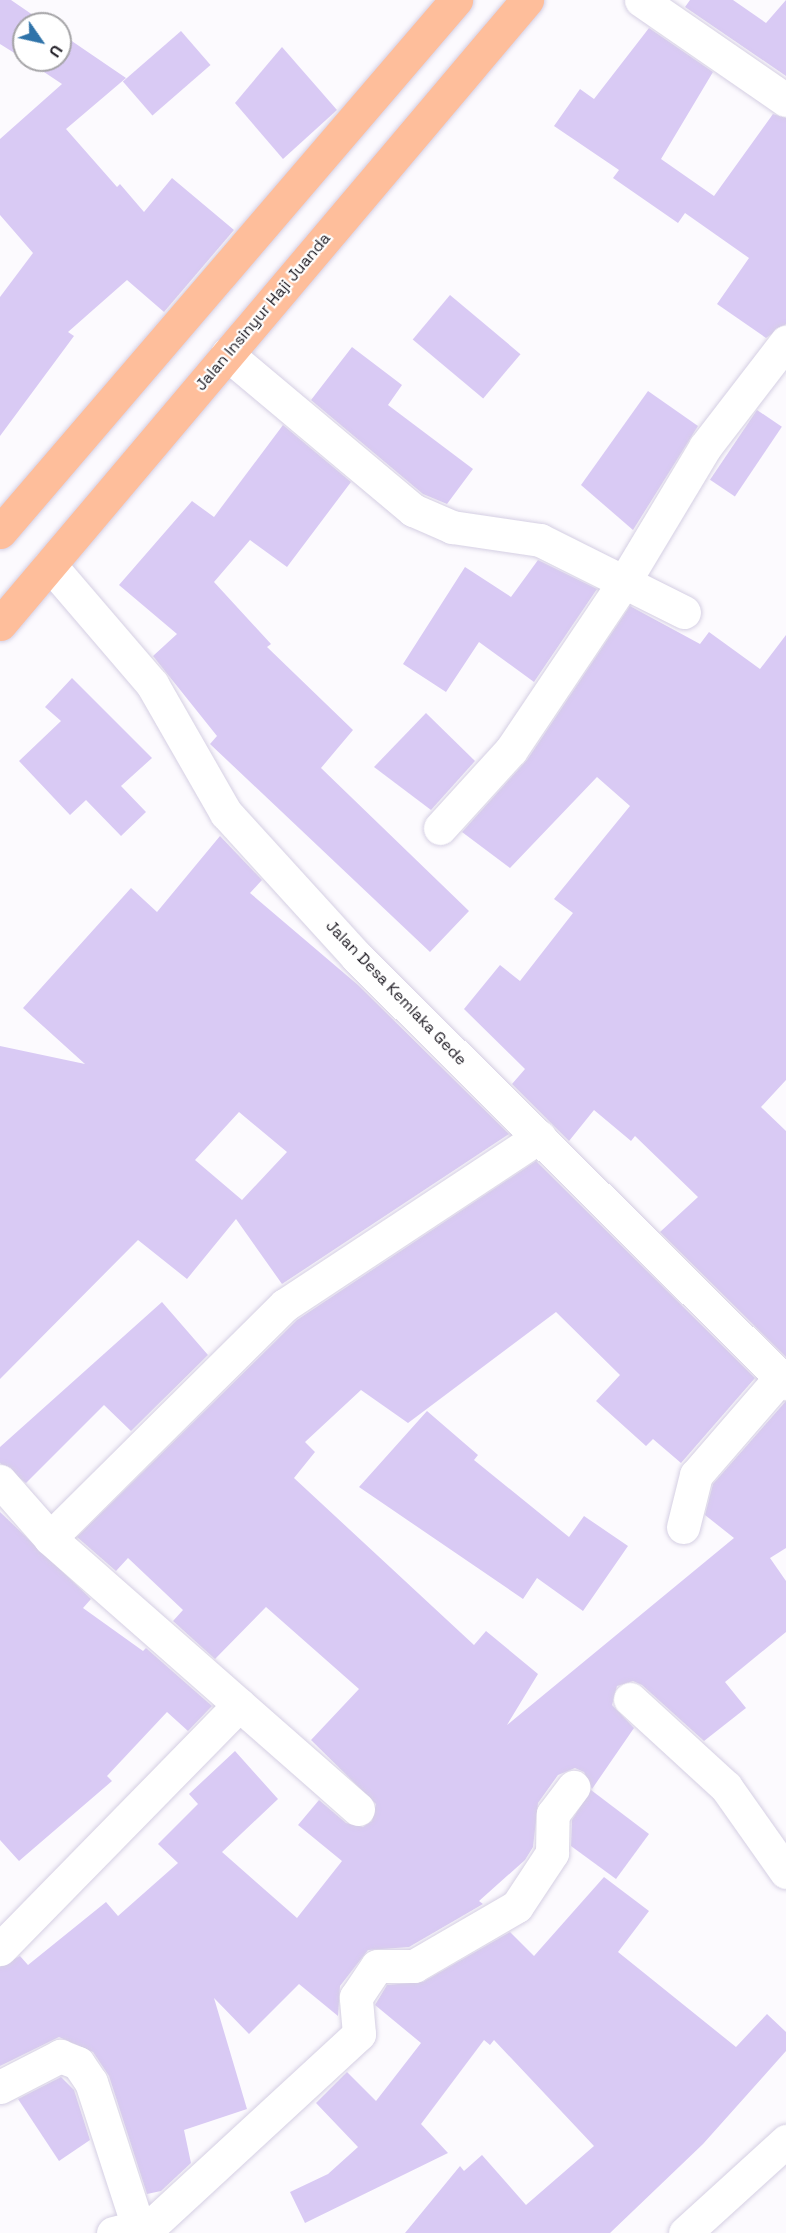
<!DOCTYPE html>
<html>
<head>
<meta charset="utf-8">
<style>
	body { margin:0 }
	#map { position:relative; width:786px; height:2233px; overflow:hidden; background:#fcfafe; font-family:"Space Grotesk",sans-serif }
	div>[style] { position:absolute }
	.building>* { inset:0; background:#d9caf4; transform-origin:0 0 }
	.roads { filter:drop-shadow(0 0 2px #d5cfe3) drop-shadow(0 0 2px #d5cfe3) }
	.minor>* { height:33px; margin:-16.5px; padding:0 16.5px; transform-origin:16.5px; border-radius:16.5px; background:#fff }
	.highway>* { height:33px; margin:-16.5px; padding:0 16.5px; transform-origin:16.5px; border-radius:16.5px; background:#febe9b }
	span { translate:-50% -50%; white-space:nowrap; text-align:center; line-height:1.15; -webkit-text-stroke:4.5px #fff; paint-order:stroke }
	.street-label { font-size:16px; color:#1e1b23 }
	.north { position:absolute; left:12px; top:12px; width:60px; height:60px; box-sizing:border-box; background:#fff; border:2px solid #a5a4a7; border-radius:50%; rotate:124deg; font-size:16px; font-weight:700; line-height:24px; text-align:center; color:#1e1b23 }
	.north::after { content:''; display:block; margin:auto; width:21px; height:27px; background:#2f73a9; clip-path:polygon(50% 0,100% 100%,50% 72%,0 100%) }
</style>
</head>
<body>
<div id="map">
	<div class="building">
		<i style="clip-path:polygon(0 0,11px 0,46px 24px,24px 24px,24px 59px,0 44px)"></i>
		<i style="clip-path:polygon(690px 0,733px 0,766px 23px,786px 0,786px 76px,685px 7px)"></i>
		<i style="clip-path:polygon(649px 28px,713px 72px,661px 159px,714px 196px,773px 114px,786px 118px,786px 324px,766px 338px,717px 304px,749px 258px,685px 213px,678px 223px,613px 178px,619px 170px,554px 126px,580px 89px,594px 99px)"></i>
		<i style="left:181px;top:31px;width:45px;height:77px;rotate:49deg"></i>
		<i style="clip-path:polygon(60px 33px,126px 78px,66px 129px,117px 187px,120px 184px,144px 212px,172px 178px,234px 230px,164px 312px,127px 280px,68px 332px,74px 336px,0 436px,0 297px,33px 253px,0 215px,0 139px,62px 84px,26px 60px,60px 60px)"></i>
		<i style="clip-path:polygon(282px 47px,337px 110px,283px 159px,235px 103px)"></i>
		<i style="left:450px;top:295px;width:92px;height:58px;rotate:40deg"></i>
		<i style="clip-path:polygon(352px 347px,402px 385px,388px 405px,473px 469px,447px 504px,423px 494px,311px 400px)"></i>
		<i style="clip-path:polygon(648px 391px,698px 426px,633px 530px,581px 485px)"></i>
		<i style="left:757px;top:410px;width:30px;height:84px;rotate:34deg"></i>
		<i style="clip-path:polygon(283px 425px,351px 482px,287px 567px,250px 540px,214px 582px,271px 644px,267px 647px,353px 730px,321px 768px,469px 911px,430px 952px,210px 744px,217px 736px,153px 656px,177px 634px,119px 585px,192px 501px,214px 517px)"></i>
		<i style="clip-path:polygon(538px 560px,597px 589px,534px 682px,479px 642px,446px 692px,403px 664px,465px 567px,511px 597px)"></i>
		<i style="clip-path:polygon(630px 606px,700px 644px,709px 632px,760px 669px,786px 635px,786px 1080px,761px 1107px,786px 1131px,786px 1357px,660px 1232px,698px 1197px,635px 1136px,631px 1141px,594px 1110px,569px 1141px,512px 1084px,525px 1069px,464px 1009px,500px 965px,520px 981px,573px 913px,554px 899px,630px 806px,597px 777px,510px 868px,462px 832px,527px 760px)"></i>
		<i style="clip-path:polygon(72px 678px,152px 758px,121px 786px,146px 812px,121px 836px,86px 800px,70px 815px,19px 761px,61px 721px,45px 707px)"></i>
		<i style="clip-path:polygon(426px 713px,475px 761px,431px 810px,374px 767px)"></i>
		<i style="clip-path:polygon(evenodd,220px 836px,262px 880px,250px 893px,358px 985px,509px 1134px,282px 1284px,236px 1219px,187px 1279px,138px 1240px,0 1379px,0 1046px,85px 1064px,23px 1008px,131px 888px,157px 912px,220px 836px,239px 1112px,287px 1152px,242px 1200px,195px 1160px,239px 1112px)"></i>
		<i style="clip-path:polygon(536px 1161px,755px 1378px,681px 1463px,653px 1439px,646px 1446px,596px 1401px,620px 1375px,556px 1312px,408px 1423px,361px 1390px,305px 1442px,315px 1452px,294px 1478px,474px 1645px,486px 1631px,538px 1674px,507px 1725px,734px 1538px,705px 1515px,713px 1484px,786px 1401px,786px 1548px,770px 1558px,786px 1581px,786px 1632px,725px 1682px,746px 1708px,704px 1741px,642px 1685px,633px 1681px,617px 1686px,612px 1705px,634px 1728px,592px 1789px,584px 1772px,575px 1768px,558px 1775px,538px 1803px,533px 1847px,525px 1860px,479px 1901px,483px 1904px,409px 1947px,368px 1950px,340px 1986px,338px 2016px,299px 1984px,249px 2034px,214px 1998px,247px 2109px,184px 2130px,191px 2163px,161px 2191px,147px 2194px,109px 2076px,93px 2052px,59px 2037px,0 2066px,0 1967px,20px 1956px,28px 1965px,106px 1902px,118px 1916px,178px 1863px,158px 1844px,198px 1804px,189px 1794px,235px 1751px,278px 1799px,222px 1852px,297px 1918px,342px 1861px,298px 1825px,319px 1800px,346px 1823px,363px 1827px,372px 1821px,376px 1804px,311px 1740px,359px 1689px,266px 1607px,215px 1659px,173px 1621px,183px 1610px,128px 1558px,116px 1571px,77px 1537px,297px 1320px)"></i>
		<i style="clip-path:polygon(162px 1302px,208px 1355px,131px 1431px,104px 1405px,26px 1483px,0 1463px,0 1447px)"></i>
		<i style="clip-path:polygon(427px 1411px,478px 1455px,474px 1460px,569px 1537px,584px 1516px,628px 1546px,583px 1611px,537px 1578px,523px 1599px,359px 1487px)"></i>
		<i style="clip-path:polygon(0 1512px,91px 1599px,83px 1608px,143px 1651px,146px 1648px,212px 1706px,188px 1731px,167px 1712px,107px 1776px,112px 1781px,19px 1861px,0 1840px)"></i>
		<i style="clip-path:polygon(591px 1790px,649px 1834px,616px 1879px,571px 1846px,572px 1820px)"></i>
		<i style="clip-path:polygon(604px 1877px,649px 1911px,618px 1952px,736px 2047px,767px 2014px,786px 2032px,786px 2051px,703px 2144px,610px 2233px,405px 2233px,460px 2166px,464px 2171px,482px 2155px,526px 2205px,594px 2146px,494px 2040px,490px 2045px,484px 2040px,421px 2124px,448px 2153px,305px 2223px,290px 2192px,328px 2174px,358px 2147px,316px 2103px,347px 2072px,376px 2101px,421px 2043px,375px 2005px,387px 1985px,423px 1982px,510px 1932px,534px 1956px)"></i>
		<i style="clip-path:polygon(61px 2077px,74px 2090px,90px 2140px,59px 2161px,18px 2099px)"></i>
	</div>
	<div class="roads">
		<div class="minor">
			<i style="left:641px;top:0;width:176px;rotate:34.6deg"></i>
			<i style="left:227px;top:354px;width:243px;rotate:40deg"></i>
			<i style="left:413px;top:510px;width:43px;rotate:23.6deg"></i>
			<i style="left:452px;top:527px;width:89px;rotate:8.4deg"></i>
			<i style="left:540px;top:540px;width:161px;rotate:26.6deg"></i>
			<i style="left:50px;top:565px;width:157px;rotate:49.4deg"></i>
			<i style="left:152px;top:684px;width:149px;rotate:60.2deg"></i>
			<i style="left:226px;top:813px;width:195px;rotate:47.7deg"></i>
			<i style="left:357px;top:957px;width:605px;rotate:44.8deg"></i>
			<i style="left:440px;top:828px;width:105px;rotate:-47.7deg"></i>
			<i style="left:511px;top:750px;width:202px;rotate:-56.1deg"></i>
			<i style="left:624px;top:582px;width:157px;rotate:-59deg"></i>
			<i style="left:705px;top:447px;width:133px;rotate:-52.4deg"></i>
			<i style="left:0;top:1481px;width:76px;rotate:48.7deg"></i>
			<i style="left:683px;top:1527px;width:54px;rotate:-76deg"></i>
			<i style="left:696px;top:1475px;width:128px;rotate:-49.1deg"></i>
			<i style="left:630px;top:1699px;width:130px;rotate:42.5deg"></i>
			<i style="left:726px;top:1787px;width:104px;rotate:54.8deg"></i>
			<i style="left:358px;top:1809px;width:410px;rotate:-138.7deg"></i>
			<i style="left:50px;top:1538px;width:331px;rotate:-44.8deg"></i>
			<i style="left:285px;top:1305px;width:305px;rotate:-33.5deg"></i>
			<i style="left:0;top:1949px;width:342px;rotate:-45.6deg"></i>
			<i style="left:0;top:2087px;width:68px;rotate:-27.3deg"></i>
			<i style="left:60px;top:2056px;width:19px;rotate:21deg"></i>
			<i style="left:78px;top:2063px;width:23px;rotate:56deg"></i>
			<i style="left:91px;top:2082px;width:159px;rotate:72deg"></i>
			<i style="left:113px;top:2233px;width:42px;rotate:-13.7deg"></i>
			<i style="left:154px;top:2223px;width:279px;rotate:-42.7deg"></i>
			<i style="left:359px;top:2034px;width:37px;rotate:-95deg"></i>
			<i style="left:356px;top:1997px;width:37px;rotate:-56deg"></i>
			<i style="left:377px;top:1966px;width:37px"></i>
			<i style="left:414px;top:1966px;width:119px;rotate:-30.2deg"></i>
			<i style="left:517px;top:1906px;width:64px;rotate:-56.6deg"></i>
			<i style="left:552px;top:1853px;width:39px;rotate:-89deg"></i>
			<i style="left:553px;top:1814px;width:34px;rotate:-53deg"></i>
			<i style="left:685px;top:2233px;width:137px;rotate:-42.3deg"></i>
		</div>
		<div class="highway">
			<i style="left:0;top:532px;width:701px;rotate:-49.4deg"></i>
			<i style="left:0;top:624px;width:817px;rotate:-49.82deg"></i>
		</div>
	</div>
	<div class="street-label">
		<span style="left:263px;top:312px;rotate:-50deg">Jalan Insinyur Haji Juanda</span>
		<span style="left:396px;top:993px;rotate:46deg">Jalan Desa Kemlaka Gede</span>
	</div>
	<div class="north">U</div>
</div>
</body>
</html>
